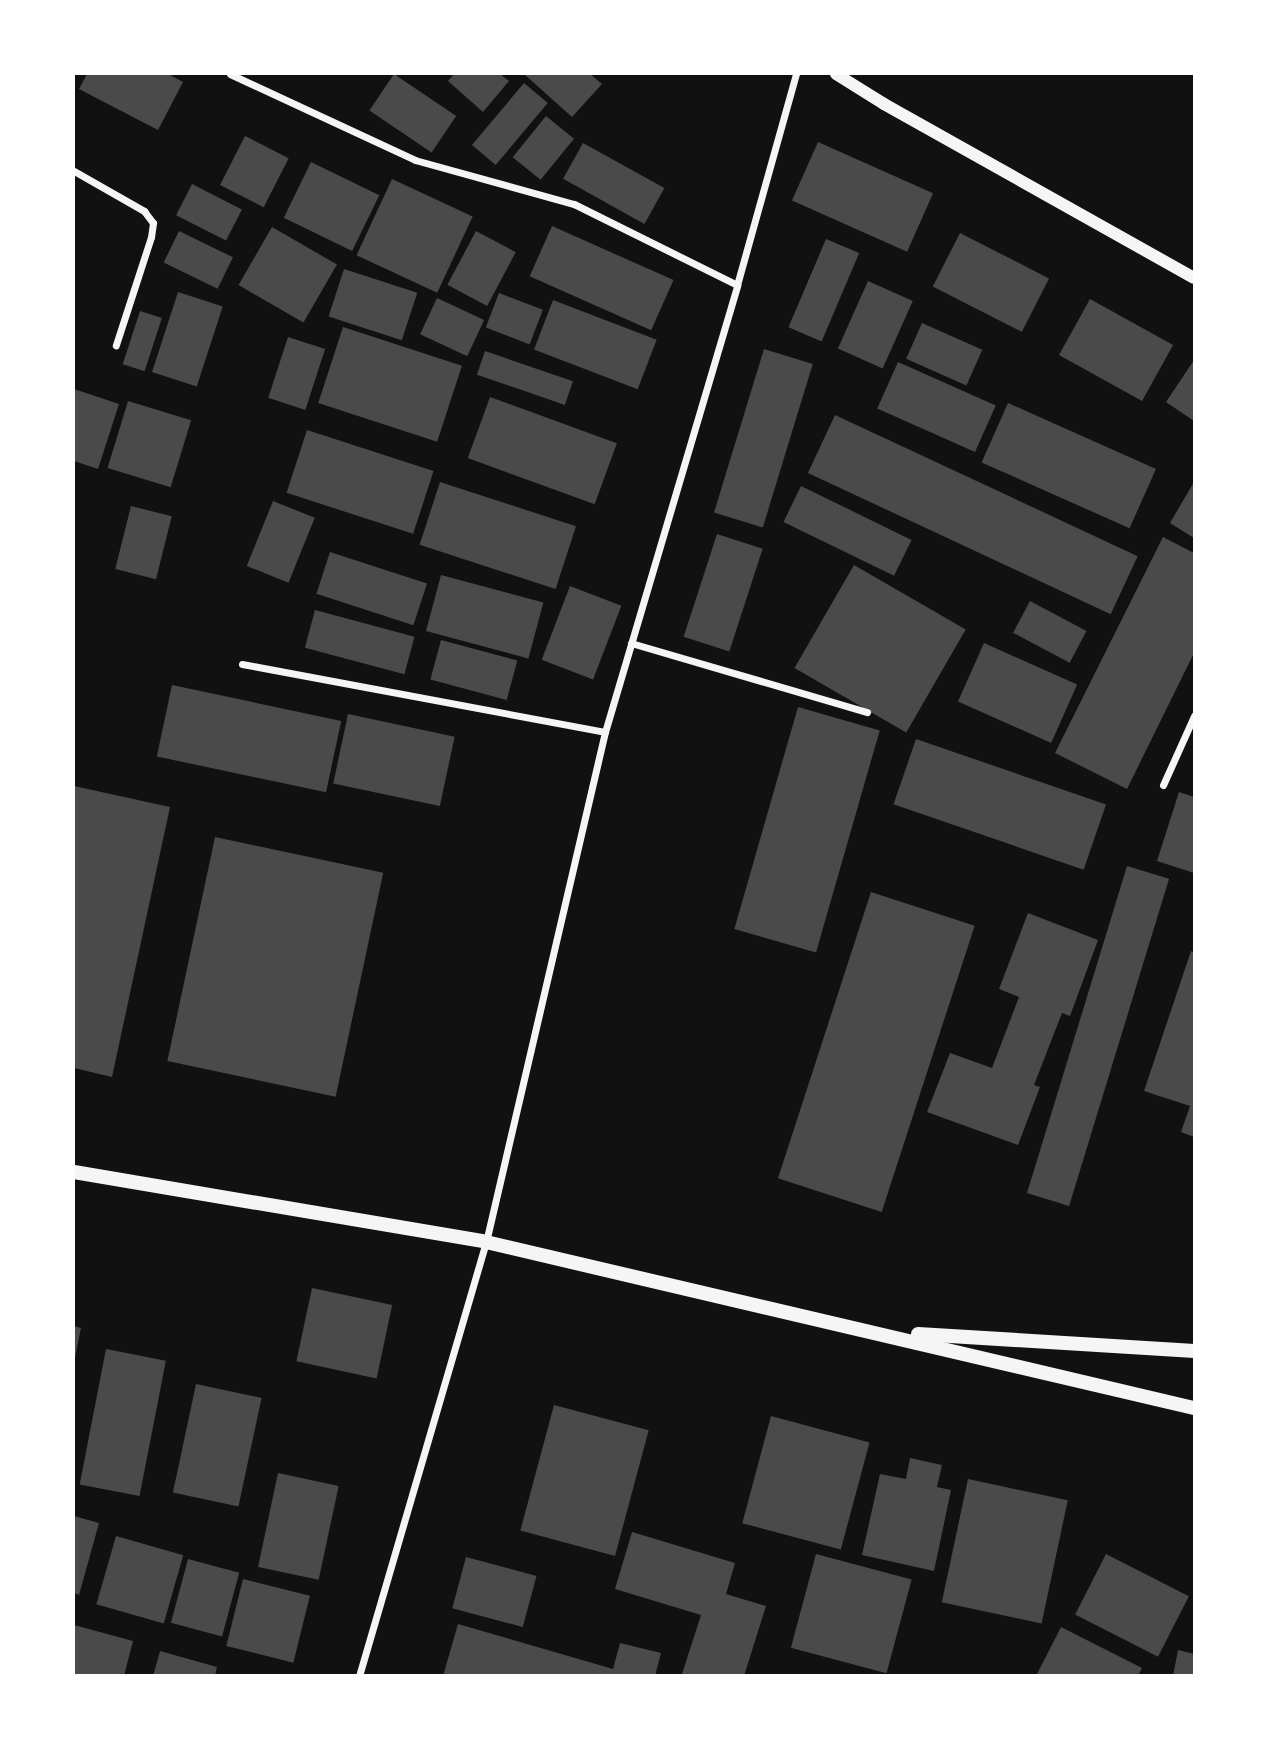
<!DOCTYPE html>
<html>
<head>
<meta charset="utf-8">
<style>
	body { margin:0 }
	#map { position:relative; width:1268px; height:1749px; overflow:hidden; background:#111; font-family:"Roboto Serif",serif }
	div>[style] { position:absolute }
	.building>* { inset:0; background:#4a4a4a; transform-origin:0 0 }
	.minor>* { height:7px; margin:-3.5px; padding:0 3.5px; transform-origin:3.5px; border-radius:3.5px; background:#f5f5f5 }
	.tertiary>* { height:12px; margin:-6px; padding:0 6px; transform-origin:6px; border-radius:6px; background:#f5f5f5 }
	.secondary>* { height:14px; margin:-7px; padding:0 7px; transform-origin:7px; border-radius:7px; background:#f5f5f5 }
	span { translate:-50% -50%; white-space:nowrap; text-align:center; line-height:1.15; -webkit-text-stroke:7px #fff; paint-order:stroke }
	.frame { position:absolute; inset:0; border:75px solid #fff; pointer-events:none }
</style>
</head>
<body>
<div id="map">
	<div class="building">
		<i style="clip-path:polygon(87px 74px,168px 74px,183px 82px,158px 130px,79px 89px)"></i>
		<i style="left:394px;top:74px;width:75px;height:44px;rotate:34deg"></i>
		<i style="clip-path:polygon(454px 74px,500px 74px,509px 81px,483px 112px,448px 81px)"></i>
		<i style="clip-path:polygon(524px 74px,590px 74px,602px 84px,572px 117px)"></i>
		<i style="left:524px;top:83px;width:31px;height:81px;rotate:40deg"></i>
		<i style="left:546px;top:116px;width:36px;height:53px;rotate:39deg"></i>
		<i style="left:245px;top:136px;width:49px;height:55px;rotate:27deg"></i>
		<i style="left:818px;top:142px;width:126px;height:64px;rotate:24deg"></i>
		<i style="left:583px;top:143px;width:93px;height:41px;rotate:29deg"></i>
		<i style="left:311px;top:162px;width:76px;height:62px;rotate:26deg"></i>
		<i style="left:392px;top:179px;width:89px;height:84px;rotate:25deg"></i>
		<i style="left:192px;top:184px;width:56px;height:35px;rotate:27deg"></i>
		<i style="left:552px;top:226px;width:133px;height:55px;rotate:24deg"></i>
		<i style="left:272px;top:227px;width:75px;height:67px;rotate:30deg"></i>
		<i style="left:179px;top:231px;width:60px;height:35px;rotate:26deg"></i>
		<i style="left:476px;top:231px;width:45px;height:61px;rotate:28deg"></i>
		<i style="left:960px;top:233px;width:100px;height:60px;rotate:27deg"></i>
		<i style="left:826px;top:239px;width:36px;height:96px;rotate:23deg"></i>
		<i style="left:344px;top:269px;width:77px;height:50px;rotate:18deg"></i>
		<i style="left:868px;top:281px;width:49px;height:74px;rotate:24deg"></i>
		<i style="left:178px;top:292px;width:47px;height:84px;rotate:18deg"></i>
		<i style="left:499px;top:293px;width:47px;height:37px;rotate:21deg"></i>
		<i style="left:437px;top:298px;width:52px;height:40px;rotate:25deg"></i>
		<i style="left:1090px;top:299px;width:95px;height:64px;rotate:29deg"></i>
		<i style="left:553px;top:300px;width:111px;height:53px;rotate:21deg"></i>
		<i style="left:140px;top:311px;width:23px;height:56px;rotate:18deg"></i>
		<i style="left:922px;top:323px;width:66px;height:39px;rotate:24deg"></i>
		<i style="left:343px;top:327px;width:125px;height:80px;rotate:18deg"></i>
		<i style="left:288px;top:337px;width:39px;height:64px;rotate:18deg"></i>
		<i style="left:764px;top:349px;width:51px;height:171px;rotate:17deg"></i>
		<i style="left:485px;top:351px;width:93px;height:25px;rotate:19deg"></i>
		<i style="clip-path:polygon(1194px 360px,1194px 421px,1166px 402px)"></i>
		<i style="left:898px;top:362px;width:107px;height:51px;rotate:24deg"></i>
		<i style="clip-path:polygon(74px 389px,119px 404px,98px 469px,74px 461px)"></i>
		<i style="left:490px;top:397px;width:135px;height:65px;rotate:20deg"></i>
		<i style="left:128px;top:401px;width:66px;height:70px;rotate:17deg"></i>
		<i style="left:1008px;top:403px;width:162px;height:65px;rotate:24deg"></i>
		<i style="left:835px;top:415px;width:334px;height:64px;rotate:25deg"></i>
		<i style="left:307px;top:430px;width:133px;height:66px;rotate:18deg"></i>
		<i style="left:440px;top:482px;width:143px;height:66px;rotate:18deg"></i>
		<i style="clip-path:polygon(1194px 482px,1194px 538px,1170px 523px)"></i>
		<i style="left:801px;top:486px;width:123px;height:40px;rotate:26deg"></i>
		<i style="left:273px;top:501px;width:45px;height:70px;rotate:22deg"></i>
		<i style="left:131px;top:506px;width:42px;height:65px;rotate:14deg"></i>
		<i style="left:717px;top:534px;width:48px;height:108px;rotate:18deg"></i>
		<i style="clip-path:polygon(1163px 537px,1194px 553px,1194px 653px,1127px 789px,1055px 753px)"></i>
		<i style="left:330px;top:552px;width:102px;height:44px;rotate:18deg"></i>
		<i style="left:854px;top:565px;width:129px;height:119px;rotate:30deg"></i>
		<i style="left:441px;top:575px;width:106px;height:58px;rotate:15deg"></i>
		<i style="left:570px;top:586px;width:55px;height:79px;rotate:21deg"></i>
		<i style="left:1030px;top:601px;width:64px;height:36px;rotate:28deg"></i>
		<i style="left:315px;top:610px;width:103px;height:39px;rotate:15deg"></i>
		<i style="left:441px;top:640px;width:79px;height:41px;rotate:15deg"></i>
		<i style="left:984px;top:643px;width:102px;height:64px;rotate:24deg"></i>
		<i style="left:172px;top:685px;width:173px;height:73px;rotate:12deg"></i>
		<i style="left:798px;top:707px;width:85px;height:231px;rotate:16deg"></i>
		<i style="left:348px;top:714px;width:109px;height:71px;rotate:12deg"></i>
		<i style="left:916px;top:739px;width:201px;height:69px;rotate:19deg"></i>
		<i style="clip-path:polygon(74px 786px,170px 807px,112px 1077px,74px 1068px)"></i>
		<i style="clip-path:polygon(1179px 792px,1194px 797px,1194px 873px,1157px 861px)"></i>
		<i style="left:215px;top:837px;width:172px;height:229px;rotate:12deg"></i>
		<i style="left:1127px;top:866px;width:44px;height:342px;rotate:17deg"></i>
		<i style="left:871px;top:892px;width:109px;height:301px;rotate:18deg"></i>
		<i style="clip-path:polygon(1028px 913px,1098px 940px,1070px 1016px,1062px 1013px,1034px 1085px,1040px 1087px,1018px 1145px,927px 1112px,950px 1053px,992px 1068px,1019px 997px,999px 989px)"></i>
		<i style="clip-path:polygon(1191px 951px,1194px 953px,1194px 1137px,1181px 1132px,1190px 1106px,1144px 1091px)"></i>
		<i style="left:312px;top:1288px;width:82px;height:75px;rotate:12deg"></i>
		<i style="clip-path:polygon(74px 1326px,81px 1328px,75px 1357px,74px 1357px)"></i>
		<i style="left:106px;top:1349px;width:61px;height:138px;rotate:11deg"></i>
		<i style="left:196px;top:1384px;width:67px;height:111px;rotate:12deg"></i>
		<i style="left:554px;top:1405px;width:98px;height:130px;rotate:15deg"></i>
		<i style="left:771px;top:1416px;width:102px;height:111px;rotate:15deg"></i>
		<i style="clip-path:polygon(910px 1458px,942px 1465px,937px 1487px,951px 1490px,934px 1571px,862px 1555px,880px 1474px,906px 1479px)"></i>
		<i style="left:278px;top:1473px;width:62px;height:96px;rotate:12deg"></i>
		<i style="left:968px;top:1479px;width:102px;height:126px;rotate:12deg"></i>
		<i style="clip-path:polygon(74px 1516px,99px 1523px,79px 1595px,74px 1593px)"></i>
		<i style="clip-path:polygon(632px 1532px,735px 1563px,726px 1594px,766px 1606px,744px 1676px,682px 1674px,701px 1615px,615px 1589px)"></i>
		<i style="left:116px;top:1536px;width:70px;height:71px;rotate:16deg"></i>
		<i style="left:816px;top:1554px;width:99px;height:97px;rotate:15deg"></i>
		<i style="left:1106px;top:1554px;width:93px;height:68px;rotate:27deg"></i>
		<i style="left:466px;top:1557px;width:73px;height:53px;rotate:15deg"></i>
		<i style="left:188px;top:1559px;width:53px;height:66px;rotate:15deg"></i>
		<i style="left:243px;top:1579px;width:69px;height:69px;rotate:14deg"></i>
		<i style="clip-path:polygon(458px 1624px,613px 1669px,620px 1643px,661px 1653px,655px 1676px,443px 1676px)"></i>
		<i style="clip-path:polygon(74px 1625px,133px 1641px,124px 1676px,74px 1676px)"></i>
		<i style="clip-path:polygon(1061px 1627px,1142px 1668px,1138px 1676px,1036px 1676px)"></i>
		<i style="clip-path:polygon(1178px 1650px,1194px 1654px,1194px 1676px,1173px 1676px)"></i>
		<i style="clip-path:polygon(160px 1651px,217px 1667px,215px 1676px,153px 1676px)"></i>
	</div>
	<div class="minor">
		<i style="left:230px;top:74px;width:204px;rotate:24.9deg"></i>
		<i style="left:415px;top:160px;width:165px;rotate:15.5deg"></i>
		<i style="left:574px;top:204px;width:182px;rotate:26.4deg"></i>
		<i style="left:74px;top:171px;width:81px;rotate:29.7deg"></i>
		<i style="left:144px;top:211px;width:15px;rotate:53deg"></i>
		<i style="left:153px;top:223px;width:14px;rotate:98deg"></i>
		<i style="left:151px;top:237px;width:114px;rotate:108deg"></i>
		<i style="left:631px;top:643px;width:246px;rotate:16.3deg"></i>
		<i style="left:242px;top:664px;width:369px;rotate:10.6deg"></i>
		<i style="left:1163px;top:785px;width:76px;rotate:-65.8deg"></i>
		<i style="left:359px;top:1676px;width:452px;rotate:-73.7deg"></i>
		<i style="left:486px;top:1242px;width:524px;rotate:-76.87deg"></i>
		<i style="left:605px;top:732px;width:466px;rotate:-73.5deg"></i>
		<i style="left:737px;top:285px;width:219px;rotate:-74.4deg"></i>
	</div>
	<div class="tertiary">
		<i style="left:836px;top:74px;width:57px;rotate:32deg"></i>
		<i style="left:884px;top:104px;width:355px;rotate:29.3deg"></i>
	</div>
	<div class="secondary">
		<i style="left:74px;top:1172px;width:418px;rotate:9.6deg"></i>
		<i style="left:486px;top:1242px;width:727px;rotate:13.2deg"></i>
		<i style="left:918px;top:1334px;width:277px;rotate:3.5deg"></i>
	</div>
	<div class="frame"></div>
</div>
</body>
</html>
